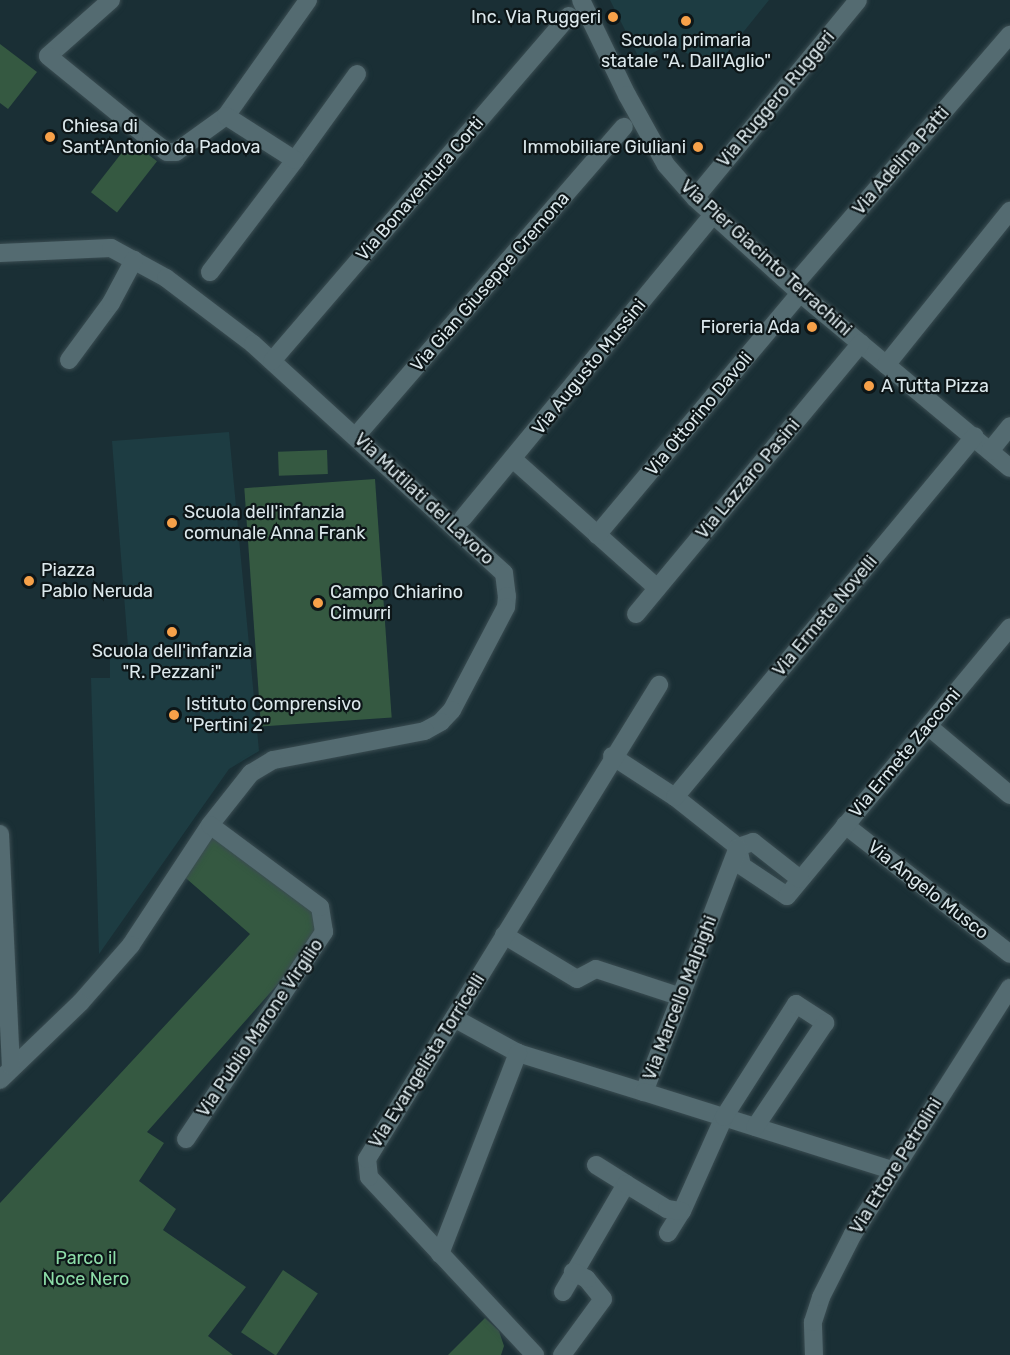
<!DOCTYPE html>
<html>
<head>
<meta charset="utf-8">
<style>
	body { margin:0 }
	#map { position:relative; width:1010px; height:1355px; overflow:hidden; background:#1a2f35; font-family:Rubik,sans-serif }
	div>[style] { position:absolute }
	.built>* { inset:0; background:#1d3c42 }
	.green>* { inset:0; background:#355941; transform-origin:0 0 }
	.roads { filter:drop-shadow(0 0 2px #3b4d52) drop-shadow(0 0 2px #3b4d52) }
	.minor>* { height:18px; margin:-9px; padding:0 9px; transform-origin:9px; border-radius:9px; background:#546b71 }
	.dots>* { width:16px; height:16px; translate:-50% -50%; box-sizing:border-box; border:3px solid #0d1618; border-radius:50% }
	span { translate:-50% -50%; white-space:nowrap; text-align:center; line-height:1.15; -webkit-text-stroke:4.5px #0d1618; paint-order:stroke }
	.poi-label { font-size:18px; color:#dce8ec }
	.right { translate:-100% -50%; text-align:right }
	.left { translate:0 -50%; text-align:left }
	.street-label { font-size:18px; color:#dce8ec }
	.park-label { font-size:18px; color:#8ddda8 }
</style>
</head>
<body>
<div id="map">
	<div class="built">
		<i style="clip-path:polygon(610px 0,769px 0,713px 70px,671px 43px,640px 60px)"></i>
		<i style="clip-path:polygon(229px 432px,259px 751px,229px 769px,99px 954px,91px 678px,110px 678px,110px 648px,128px 647px,112px 441px)"></i>
	</div>
	<div class="green">
		<i style="clip-path:polygon(0 44px,37px 72px,8px 109px,0 103px)"></i>
		<i style="left:131px;top:141px;width:33px;height:65px;rotate:38deg"></i>
		<i style="left:327px;top:450px;width:24px;height:49px;rotate:88deg"></i>
		<i style="left:375px;top:479px;width:239px;height:131px;rotate:86deg"></i>
		<i style="clip-path:polygon(210px 825px,320px 907px,324px 932px,147px 1132px,164px 1143px,139px 1181px,176px 1209px,163px 1230px,246px 1287px,208px 1336px,233px 1355px,0 1355px,0 1203px,250px 934px,180px 873px)"></i>
		<i style="left:283px;top:1270px;width:42px;height:75px;rotate:34deg"></i>
		<i style="clip-path:polygon(485px 1318px,499px 1331px,504px 1346px,501px 1355px,448px 1355px)"></i>
	</div>
	<div class="roads">
		<div class="minor">
			<i style="left:111px;top:0;width:84px;rotate:138.4deg"></i>
			<i style="left:48px;top:56px;width:133px;rotate:39.2deg"></i>
			<i style="left:151px;top:140px;width:20px;rotate:37deg"></i>
			<i style="left:167px;top:152px;width:9px"></i>
			<i style="left:176px;top:152px;width:62px;rotate:-35.8deg"></i>
			<i style="left:226px;top:116px;width:142px;rotate:-54.7deg"></i>
			<i style="left:581px;top:0;width:106px;rotate:64.2deg"></i>
			<i style="left:627px;top:95px;width:80px;rotate:60.9deg"></i>
			<i style="left:666px;top:165px;width:44px;rotate:48.7deg"></i>
			<i style="left:695px;top:198px;width:142px;rotate:42.1deg"></i>
			<i style="left:800px;top:293px;width:273px;rotate:39.8deg"></i>
			<i style="left:295px;top:160px;width:106px;rotate:-54.2deg"></i>
			<i style="left:695px;top:198px;width:256px;rotate:-50.5deg"></i>
			<i style="left:0;top:253px;width:111px;rotate:-2.6deg"></i>
			<i style="left:111px;top:248px;width:63px;rotate:28.6deg"></i>
			<i style="left:166px;top:278px;width:109px;rotate:37.2deg"></i>
			<i style="left:253px;top:344px;width:340px;rotate:42.4deg"></i>
			<i style="left:504px;top:573px;width:23px;rotate:83deg"></i>
			<i style="left:507px;top:596px;width:11px;rotate:95deg"></i>
			<i style="left:506px;top:607px;width:116px;rotate:117.7deg"></i>
			<i style="left:452px;top:710px;width:16px;rotate:133deg"></i>
			<i style="left:441px;top:722px;width:18px;rotate:151deg"></i>
			<i style="left:425px;top:731px;width:155px;rotate:169.2deg"></i>
			<i style="left:273px;top:760px;width:26px;rotate:149deg"></i>
			<i style="left:251px;top:773px;width:66px;rotate:128.3deg"></i>
			<i style="left:210px;top:825px;width:144px;rotate:123.4deg"></i>
			<i style="left:131px;top:945px;width:77px;rotate:131.3deg"></i>
			<i style="left:80px;top:1003px;width:111px;rotate:136.1deg"></i>
			<i style="left:210px;top:272px;width:141px;rotate:-52.8deg"></i>
			<i style="left:295px;top:160px;width:82px;rotate:-147.5deg"></i>
			<i style="left:793px;top:286px;width:332px;rotate:-49.2deg"></i>
			<i style="left:69px;top:360px;width:71px;rotate:-53.6deg"></i>
			<i style="left:111px;top:303px;width:49px;rotate:-61.9deg"></i>
			<i style="left:272px;top:361px;width:455px;rotate:-49.3deg"></i>
			<i style="left:886px;top:365px;width:198px;rotate:-51.2deg"></i>
			<i style="left:356px;top:436px;width:409px;rotate:-49.1deg"></i>
			<i style="left:990px;top:451px;width:32px;rotate:-51deg"></i>
			<i style="left:514px;top:460px;width:192px;rotate:41.8deg"></i>
			<i style="left:463px;top:518px;width:393px;rotate:-50.5deg"></i>
			<i style="left:597px;top:535px;width:316px;rotate:-50deg"></i>
			<i style="left:636px;top:614px;width:352px;rotate:-50.3deg"></i>
			<i style="left:928px;top:726px;width:107px;rotate:40.1deg"></i>
			<i style="left:612px;top:756px;width:75px;rotate:33.1deg"></i>
			<i style="left:675px;top:797px;width:80px;rotate:38.4deg"></i>
			<i style="left:675px;top:797px;width:469px;rotate:-50.3deg"></i>
			<i style="left:845px;top:825px;width:209px;rotate:38deg"></i>
			<i style="left:0;top:834px;width:232px;rotate:87.3deg"></i>
			<i style="left:738px;top:847px;width:19px;rotate:78deg"></i>
			<i style="left:742px;top:866px;width:54px;rotate:33.7deg"></i>
			<i style="left:787px;top:896px;width:349px;rotate:-50.3deg"></i>
			<i style="left:738px;top:847px;width:16px;rotate:-18deg"></i>
			<i style="left:753px;top:842px;width:60px;rotate:38.2deg"></i>
			<i style="left:504px;top:935px;width:85px;rotate:31.1deg"></i>
			<i style="left:577px;top:979px;width:21px;rotate:-28deg"></i>
			<i style="left:596px;top:969px;width:89px;rotate:18.2deg"></i>
			<i style="left:454px;top:1018px;width:73px;rotate:28.7deg"></i>
			<i style="left:518px;top:1053px;width:132px;rotate:17.2deg"></i>
			<i style="left:644px;top:1092px;width:262px;rotate:-69deg"></i>
			<i style="left:644px;top:1092px;width:260px;rotate:17.5deg"></i>
			<i style="left:186px;top:1139px;width:249px;rotate:-56.3deg"></i>
			<i style="left:324px;top:932px;width:25px;rotate:-99deg"></i>
			<i style="left:320px;top:907px;width:137px;rotate:-143.3deg"></i>
			<i style="left:596px;top:1165px;width:36px;rotate:32deg"></i>
			<i style="left:668px;top:1233px;width:26px;rotate:-58deg"></i>
			<i style="left:682px;top:1211px;width:103px;rotate:-65.9deg"></i>
			<i style="left:724px;top:1117px;width:134px;rotate:-57.5deg"></i>
			<i style="left:796px;top:1004px;width:35px;rotate:33deg"></i>
			<i style="left:825px;top:1023px;width:125px;rotate:123.9deg"></i>
			<i style="left:440px;top:1254px;width:216px;rotate:-68.8deg"></i>
			<i style="left:563px;top:1292px;width:125px;rotate:-59.7deg"></i>
			<i style="left:626px;top:1184px;width:48px;rotate:31.4deg"></i>
			<i style="left:667px;top:1209px;width:15px;rotate:8deg"></i>
			<i style="left:535px;top:1355px;width:243px;rotate:-133deg"></i>
			<i style="left:369px;top:1177px;width:18px;rotate:-96deg"></i>
			<i style="left:367px;top:1159px;width:557px;rotate:-58.37deg"></i>
			<i style="left:562px;top:1355px;width:69px;rotate:-53.8deg"></i>
			<i style="left:603px;top:1299px;width:26px;rotate:-129deg"></i>
			<i style="left:587px;top:1279px;width:16px;rotate:-153deg"></i>
			<i style="left:814px;top:1355px;width:33px;rotate:-92deg"></i>
			<i style="left:813px;top:1322px;width:26px;rotate:-72deg"></i>
			<i style="left:821px;top:1297px;width:71px;rotate:-63.1deg"></i>
			<i style="left:853px;top:1234px;width:292px;rotate:-57.5deg"></i>
		</div>
	</div>
	<div class="dots">
		<i style="left:613px;top:17px;background:#f7a149"></i>
		<i style="left:686px;top:21px;background:#f7a149"></i>
		<i style="left:50px;top:137px;background:#f7a149"></i>
		<i style="left:698px;top:147px;background:#f7a149"></i>
		<i style="left:812px;top:327px;background:#f7a149"></i>
		<i style="left:869px;top:386px;background:#f7a149"></i>
		<i style="left:172px;top:523px;background:#f7a149"></i>
		<i style="left:29px;top:581px;background:#f7a149"></i>
		<i style="left:318px;top:603px;background:#f7a149"></i>
		<i style="left:172px;top:632px;background:#f7a149"></i>
		<i style="left:174px;top:715px;background:#f7a149"></i>
	</div>
	<div class="poi-label">
		<span class="right" style="left:601px;top:17px">Inc. Via Ruggeri</span>
		<span style="left:686px;top:51px">Scuola primaria<br>statale "A. Dall'Aglio"</span>
		<span class="left" style="left:62px;top:137px">Chiesa di<br>Sant'Antonio da Padova</span>
		<span class="right" style="left:686px;top:147px">Immobiliare Giuliani</span>
		<span class="right" style="left:800px;top:327px">Fioreria Ada</span>
		<span class="left" style="left:881px;top:386px">A Tutta Pizza</span>
		<span class="left" style="left:184px;top:523px">Scuola dell'infanzia<br>comunale Anna Frank</span>
		<span class="left" style="left:41px;top:581px">Piazza<br>Pablo Neruda</span>
		<span class="left" style="left:330px;top:603px">Campo Chiarino<br>Cimurri</span>
		<span style="left:172px;top:662px">Scuola dell'infanzia<br>"R. Pezzani"</span>
		<span class="left" style="left:186px;top:715px">Istituto Comprensivo<br>"Pertini 2"</span>
	</div>
	<div class="street-label">
		<span style="left:776px;top:99px;rotate:-50deg">Via Ruggero Ruggeri</span>
		<span style="left:901px;top:161px;rotate:-49deg">Via Adelina Patti</span>
		<span style="left:420px;top:189px;rotate:-49deg">Via Bonaventura Corti</span>
		<span style="left:766px;top:258px;rotate:42deg">Via Pier Giacinto Terrachini</span>
		<span style="left:490px;top:282px;rotate:-49deg">Via Gian Giuseppe Cremona</span>
		<span style="left:589px;top:367px;rotate:-51deg">Via Augusto Mussini</span>
		<span style="left:699px;top:414px;rotate:-50deg">Via Ottorino Davoli</span>
		<span style="left:748px;top:479px;rotate:-50deg">Via Lazzaro Pasini</span>
		<span style="left:424px;top:499px;rotate:43deg">Via Mutilati del Lavoro</span>
		<span style="left:825px;top:616px;rotate:-50deg">Via Ermete Novelli</span>
		<span style="left:905px;top:753px;rotate:-50deg">Via Ermete Zacconi</span>
		<span style="left:928px;top:890px;rotate:38deg">Via Angelo Musco</span>
		<span style="left:680px;top:998px;rotate:-69deg">Via Marcello Malpighi</span>
		<span style="left:260px;top:1028px;rotate:-56deg">Via Publio Marone Virgilio</span>
		<span style="left:427px;top:1061px;rotate:-58deg">Via Evangelista Torricelli</span>
		<span style="left:896px;top:1166px;rotate:-58deg">Via Ettore Petrolini</span>
	</div>
	<div class="park-label">
		<span style="left:86px;top:1269px">Parco il<br>Noce Nero</span>
	</div>
</div>
</body>
</html>
